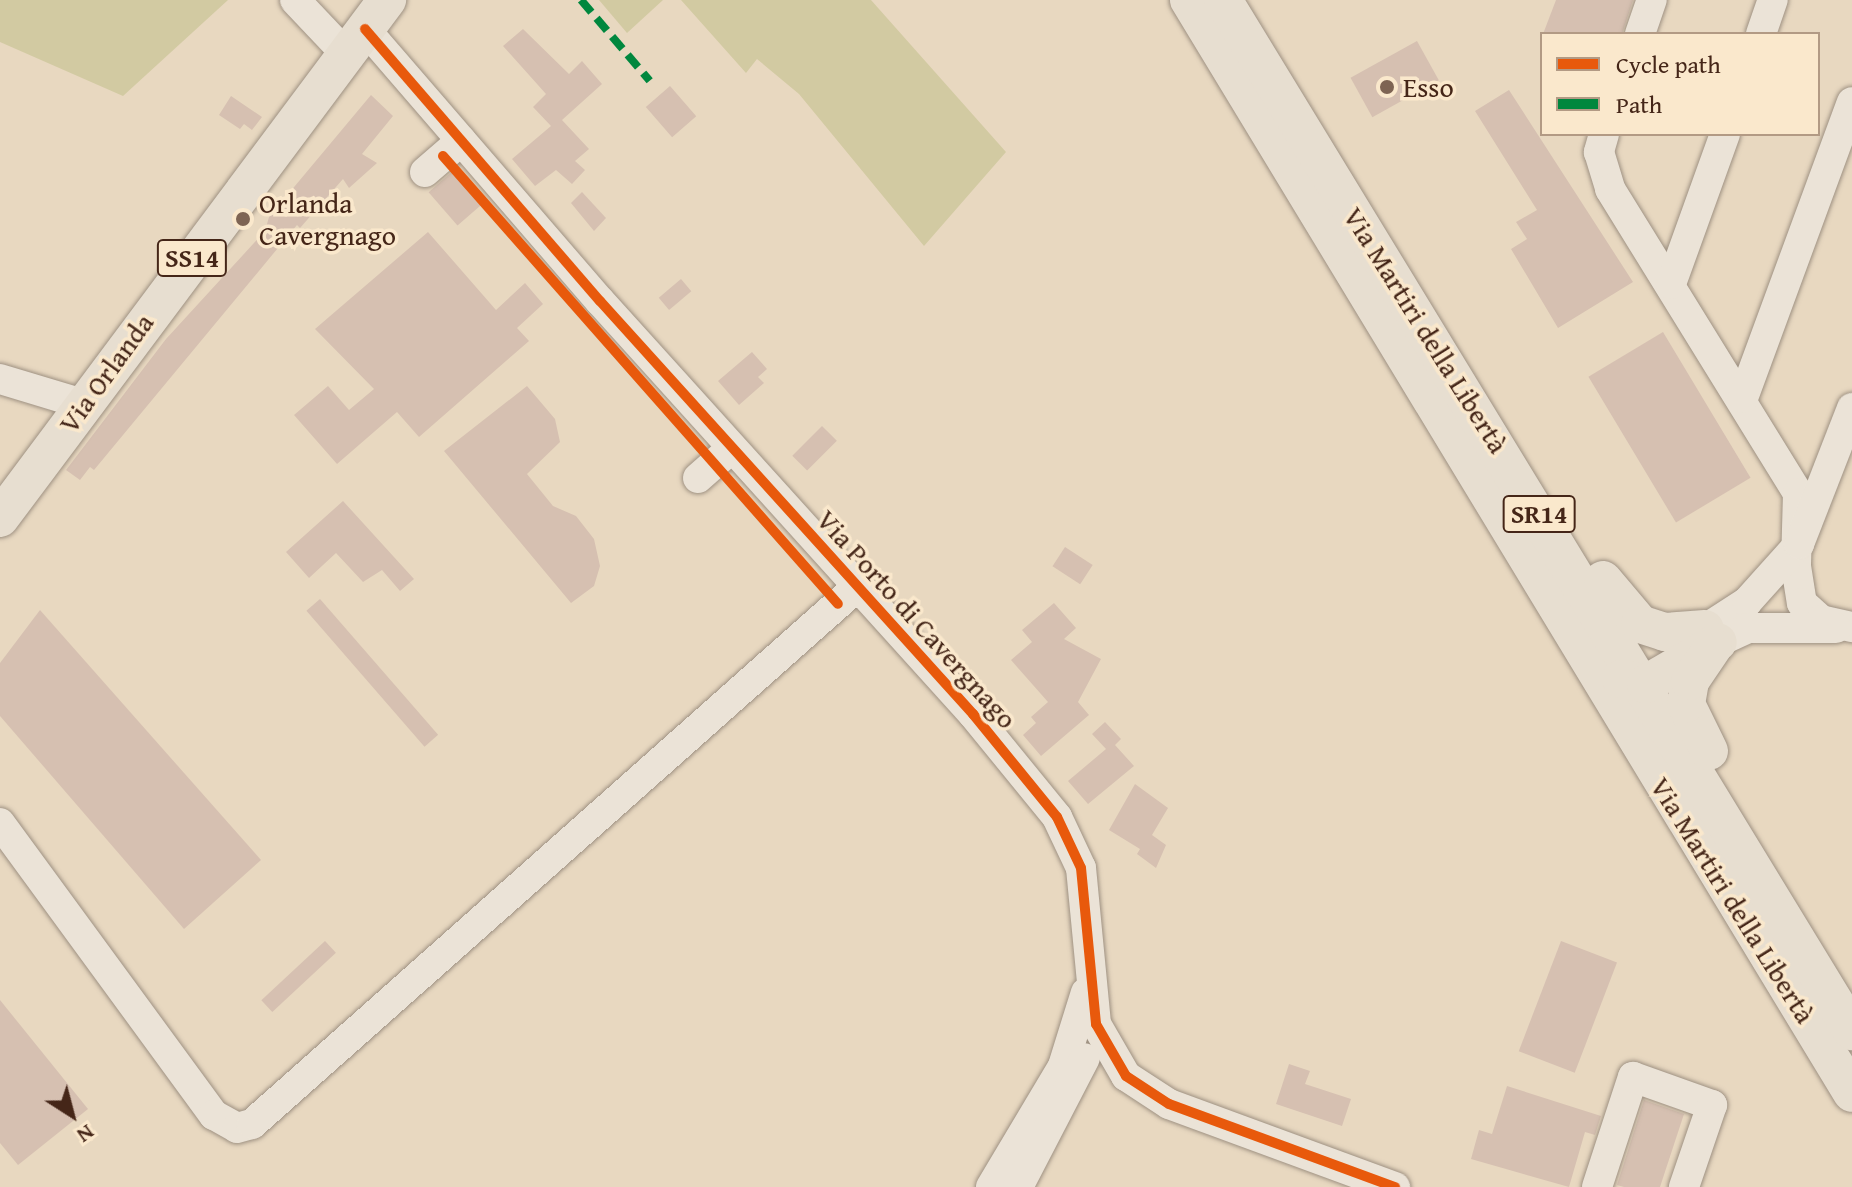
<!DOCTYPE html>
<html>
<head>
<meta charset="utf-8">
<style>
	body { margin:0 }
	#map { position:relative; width:1852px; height:1187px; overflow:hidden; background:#e8d8c0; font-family:"Gentium Book Plus",serif }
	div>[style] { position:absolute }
	.green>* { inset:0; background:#d2caa2 }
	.building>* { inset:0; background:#d6c0b1; transform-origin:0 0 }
	.roads { filter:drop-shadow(0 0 2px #9e9182) drop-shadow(0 0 2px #9e9182) }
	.minor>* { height:30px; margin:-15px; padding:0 15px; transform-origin:15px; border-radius:15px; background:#ebe3d7 }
	.major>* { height:38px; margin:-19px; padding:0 19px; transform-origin:19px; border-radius:19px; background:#e7ded0 }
	.quiet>* { height:8px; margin-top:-4px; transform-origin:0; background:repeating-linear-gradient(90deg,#00873e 0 16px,transparent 0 24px) }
	.cycleway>* { height:10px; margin:-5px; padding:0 5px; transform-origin:5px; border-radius:5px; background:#e8590c }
	.dots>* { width:22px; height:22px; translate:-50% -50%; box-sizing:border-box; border:4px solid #fae8cc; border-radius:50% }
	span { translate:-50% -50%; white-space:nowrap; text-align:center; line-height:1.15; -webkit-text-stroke:7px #fae8cc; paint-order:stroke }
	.shield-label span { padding:2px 6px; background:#fae8cc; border:2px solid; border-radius:6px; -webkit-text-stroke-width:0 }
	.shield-label { font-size:26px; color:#452618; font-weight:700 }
	.poi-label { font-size:28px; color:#452618 }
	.left { translate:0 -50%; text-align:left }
	.street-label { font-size:28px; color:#452618 }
	.legend { position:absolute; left:1540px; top:32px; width:280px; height:104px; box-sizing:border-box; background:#fae8cc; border:2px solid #b29a84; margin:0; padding:10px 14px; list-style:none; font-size:24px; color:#452618 }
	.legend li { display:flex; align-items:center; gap:16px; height:40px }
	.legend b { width:40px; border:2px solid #b29a84 }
	.north { position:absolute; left:32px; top:1075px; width:80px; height:80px; -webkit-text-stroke:6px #fae8cc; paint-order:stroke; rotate:144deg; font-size:22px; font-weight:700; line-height:32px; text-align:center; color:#452618 }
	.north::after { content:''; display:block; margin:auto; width:28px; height:36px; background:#452618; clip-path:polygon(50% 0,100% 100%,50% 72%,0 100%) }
</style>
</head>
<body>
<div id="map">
	<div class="green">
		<i style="clip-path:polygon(0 0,228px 0,123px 96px,0 42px)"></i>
		<i style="clip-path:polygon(599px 0,663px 0,627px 33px)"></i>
		<i style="clip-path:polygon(681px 0,871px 0,1006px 152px,924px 246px,799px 94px,757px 59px,746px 73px)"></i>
	</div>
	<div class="building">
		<i style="clip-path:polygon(1556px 0,1633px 0,1622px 34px,1543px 34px)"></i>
		<i style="clip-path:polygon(523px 29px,569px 74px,582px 61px,602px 84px,562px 120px,589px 149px,575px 161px,585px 170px,572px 184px,556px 170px,535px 186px,512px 159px,551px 126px,533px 107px,546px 94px,503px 46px)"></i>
		<i style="left:1417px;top:41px;width:45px;height:76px;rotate:61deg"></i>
		<i style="left:670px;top:86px;width:40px;height:32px;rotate:49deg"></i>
		<i style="clip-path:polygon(1509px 90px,1633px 282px,1558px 328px,1511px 249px,1527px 239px,1516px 222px,1537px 210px,1475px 111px)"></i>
		<i style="clip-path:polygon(371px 95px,393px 116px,362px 154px,377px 163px,349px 188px,343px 179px,300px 228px,297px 225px,94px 470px,90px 467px,80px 480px,66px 470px,166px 339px,265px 231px,269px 217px)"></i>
		<i style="clip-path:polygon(231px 96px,262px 117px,252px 130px,244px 124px,240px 129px,219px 115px)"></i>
		<i style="left:452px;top:172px;width:44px;height:31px;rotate:49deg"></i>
		<i style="clip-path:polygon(582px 192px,606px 218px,594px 231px,571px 203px)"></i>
		<i style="clip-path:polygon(428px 232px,496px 310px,525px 283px,543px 304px,517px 328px,529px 341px,419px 437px,397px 412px,337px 464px,294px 415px,328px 386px,349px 410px,374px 389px,315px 329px)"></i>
		<i style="left:681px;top:279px;width:16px;height:29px;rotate:50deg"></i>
		<i style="left:1663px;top:332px;width:170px;height:87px;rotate:59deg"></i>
		<i style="clip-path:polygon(752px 352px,767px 369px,758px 377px,764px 383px,739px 405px,718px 381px)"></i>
		<i style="clip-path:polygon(527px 386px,555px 419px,560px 442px,527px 474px,553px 506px,576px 516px,594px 539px,600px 566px,594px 586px,571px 603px,444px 451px)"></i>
		<i style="left:822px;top:426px;width:21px;height:42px;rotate:45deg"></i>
		<i style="clip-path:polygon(343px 501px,414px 579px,400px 591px,382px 570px,363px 582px,336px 553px,309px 578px,286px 552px)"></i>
		<i style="left:1065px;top:547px;width:33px;height:23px;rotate:33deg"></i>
		<i style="left:320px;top:599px;width:180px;height:18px;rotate:49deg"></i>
		<i style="clip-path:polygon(1054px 603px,1076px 628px,1064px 639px,1101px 659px,1078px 702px,1089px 715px,1041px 756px,1023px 735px,1036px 723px,1031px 717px,1048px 702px,1011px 660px,1032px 642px,1022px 630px)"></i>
		<i style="clip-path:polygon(40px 610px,261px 860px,184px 929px,0 716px,0 663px)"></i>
		<i style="clip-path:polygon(1105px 722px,1121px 739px,1115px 745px,1134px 766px,1088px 804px,1068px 781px,1106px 749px,1092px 734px)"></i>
		<i style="clip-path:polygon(1135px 784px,1168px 808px,1152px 835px,1166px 845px,1156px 868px,1137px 854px,1140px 849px,1109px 830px)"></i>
		<i style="left:325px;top:941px;width:16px;height:87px;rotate:47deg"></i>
		<i style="left:1561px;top:941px;width:60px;height:118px;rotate:21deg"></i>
		<i style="clip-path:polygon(0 1000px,88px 1109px,18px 1165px,0 1143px)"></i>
		<i style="clip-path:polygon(1289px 1064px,1310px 1071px,1305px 1084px,1351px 1099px,1342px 1126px,1276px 1104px)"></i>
		<i style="clip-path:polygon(1507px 1086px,1601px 1116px,1595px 1135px,1585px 1132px,1569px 1187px,1471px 1159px,1479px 1130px,1492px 1134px)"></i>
		<i style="clip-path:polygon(1644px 1100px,1684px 1114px,1660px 1187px,1624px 1187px,1617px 1185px)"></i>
	</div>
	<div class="roads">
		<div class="minor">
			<i style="left:295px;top:0;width:74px;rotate:46.6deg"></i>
			<i style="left:365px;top:29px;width:359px;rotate:49.2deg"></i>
			<i style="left:600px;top:301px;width:557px;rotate:47.91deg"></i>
			<i style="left:973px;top:714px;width:133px;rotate:50.8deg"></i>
			<i style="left:1057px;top:817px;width:56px;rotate:64.8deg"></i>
			<i style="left:1081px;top:868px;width:157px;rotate:84.5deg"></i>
			<i style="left:1096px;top:1024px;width:60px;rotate:60deg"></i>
			<i style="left:1126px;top:1076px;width:51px;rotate:33.1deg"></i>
			<i style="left:1169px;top:1104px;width:241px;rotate:20.2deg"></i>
			<i style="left:1640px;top:34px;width:36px;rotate:-71deg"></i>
			<i style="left:1761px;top:34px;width:36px;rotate:-71deg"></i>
			<i style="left:1604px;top:134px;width:19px;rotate:106deg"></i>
			<i style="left:1599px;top:152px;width:39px;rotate:73deg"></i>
			<i style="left:1610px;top:189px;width:357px;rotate:58.3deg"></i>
			<i style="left:1798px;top:493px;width:73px;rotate:91.6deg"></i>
			<i style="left:1796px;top:566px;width:37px;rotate:81deg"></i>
			<i style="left:1802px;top:603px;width:25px;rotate:42deg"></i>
			<i style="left:1821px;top:620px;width:32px;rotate:13deg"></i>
			<i style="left:425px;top:172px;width:48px;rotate:-40.7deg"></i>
			<i style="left:1671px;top:284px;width:159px;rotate:-70.2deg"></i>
			<i style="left:0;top:379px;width:87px;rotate:16.8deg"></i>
			<i style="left:1743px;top:398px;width:315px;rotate:-69.8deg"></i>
			<i style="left:698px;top:478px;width:45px;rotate:-41.4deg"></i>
			<i style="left:1705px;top:629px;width:50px;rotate:-32.7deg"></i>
			<i style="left:1747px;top:602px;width:78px;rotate:-48.1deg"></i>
			<i style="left:1799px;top:544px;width:146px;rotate:-68.7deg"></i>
			<i style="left:1718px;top:642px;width:33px;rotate:-25deg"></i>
			<i style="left:1748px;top:628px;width:88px"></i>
			<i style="left:0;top:823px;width:362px;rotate:53.8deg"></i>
			<i style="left:214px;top:1115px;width:26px;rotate:29deg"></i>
			<i style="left:237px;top:1128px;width:16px;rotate:-15deg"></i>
			<i style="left:252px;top:1124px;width:808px;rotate:-41.59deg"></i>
			<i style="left:991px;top:1187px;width:141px;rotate:-59.2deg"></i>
			<i style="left:1063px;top:1066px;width:77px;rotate:-72.7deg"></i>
			<i style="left:1018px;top:1187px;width:145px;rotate:-62.6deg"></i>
			<i style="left:1597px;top:1187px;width:116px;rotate:-71.9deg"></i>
			<i style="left:1633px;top:1077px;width:84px;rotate:19.5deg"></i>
			<i style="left:1712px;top:1105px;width:87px;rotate:108.9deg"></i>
		</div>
		<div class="major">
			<i style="left:1189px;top:0;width:1278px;rotate:58.76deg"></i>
			<i style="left:1223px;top:0;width:1208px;rotate:58.61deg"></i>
			<i style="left:0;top:518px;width:647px;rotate:-53.24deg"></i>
			<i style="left:1603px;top:580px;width:57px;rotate:49.9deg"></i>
			<i style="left:1640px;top:624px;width:26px;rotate:18deg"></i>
			<i style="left:1665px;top:632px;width:40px;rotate:-4.3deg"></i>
			<i style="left:1621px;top:679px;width:25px;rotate:11deg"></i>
			<i style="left:1646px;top:684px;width:83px;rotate:-30.3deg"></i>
			<i style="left:1709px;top:751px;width:52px;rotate:-116.1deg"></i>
			<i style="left:1686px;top:704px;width:23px;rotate:-80deg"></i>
			<i style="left:1690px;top:681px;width:41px;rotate:-55.9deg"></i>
		</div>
	</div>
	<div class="quiet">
		<i style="left:581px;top:0;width:106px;rotate:49.6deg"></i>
	</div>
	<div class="cycleway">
		<i style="left:365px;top:29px;width:359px;rotate:49.2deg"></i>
		<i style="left:600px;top:301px;width:557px;rotate:47.91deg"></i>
		<i style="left:973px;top:714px;width:133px;rotate:50.8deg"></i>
		<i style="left:1057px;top:817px;width:56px;rotate:64.8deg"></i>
		<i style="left:1081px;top:868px;width:157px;rotate:84.5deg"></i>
		<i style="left:1096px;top:1024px;width:60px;rotate:60deg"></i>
		<i style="left:1126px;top:1076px;width:51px;rotate:33.1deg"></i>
		<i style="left:1169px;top:1104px;width:241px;rotate:20.2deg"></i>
		<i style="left:443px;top:156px;width:597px;rotate:48.6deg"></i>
	</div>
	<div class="dots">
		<i style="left:1387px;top:87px;background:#7e6453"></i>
		<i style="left:243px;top:219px;background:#7e6453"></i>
	</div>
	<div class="shield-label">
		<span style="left:192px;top:258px">SS14</span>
		<span style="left:1539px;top:514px">SR14</span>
	</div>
	<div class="poi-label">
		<span class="left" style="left:1403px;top:87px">Esso</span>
		<span class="left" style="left:259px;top:219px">Orlanda<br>Cavergnago</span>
	</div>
	<div class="street-label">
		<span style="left:1426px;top:330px;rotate:58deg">Via Martiri della Libertà</span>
		<span style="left:106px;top:373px;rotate:-54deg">Via Orlanda</span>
		<span style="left:917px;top:619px;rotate:48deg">Via Porto di Cavergnago</span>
		<span style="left:1733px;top:900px;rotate:58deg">Via Martiri della Libertà</span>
	</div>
	<ul class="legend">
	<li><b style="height:10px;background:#e8590c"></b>Cycle path</li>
	<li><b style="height:10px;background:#00873e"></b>Path</li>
	</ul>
	<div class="north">N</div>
</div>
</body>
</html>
